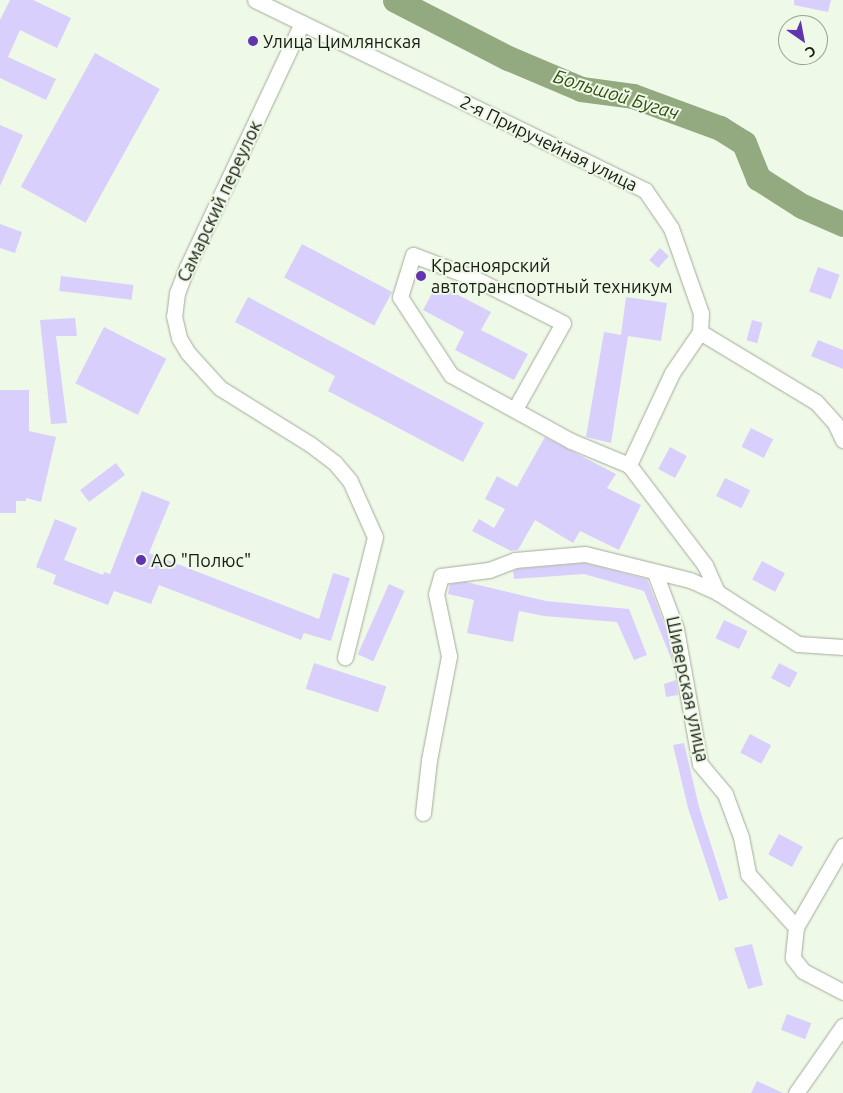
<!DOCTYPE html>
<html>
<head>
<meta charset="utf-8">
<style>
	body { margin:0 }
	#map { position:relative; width:843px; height:1093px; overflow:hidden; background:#eff9e7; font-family:Ubuntu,sans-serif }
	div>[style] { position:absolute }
	.river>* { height:25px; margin:-12.5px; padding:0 12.5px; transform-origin:12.5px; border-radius:12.5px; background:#93aa80 }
	.building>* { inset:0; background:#d9cffd; transform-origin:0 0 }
	.roads { filter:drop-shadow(0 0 1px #a2ab9b) drop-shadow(0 0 1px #a2ab9b) }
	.minor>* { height:15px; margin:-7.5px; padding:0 7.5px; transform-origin:7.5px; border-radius:7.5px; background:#fff }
	.dots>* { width:14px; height:14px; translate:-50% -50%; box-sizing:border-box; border:2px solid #eff9e7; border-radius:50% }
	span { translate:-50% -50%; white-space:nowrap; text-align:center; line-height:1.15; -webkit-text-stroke:4px #eff9e7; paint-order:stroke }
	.poi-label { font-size:18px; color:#181c15 }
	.left { translate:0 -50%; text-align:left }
	.street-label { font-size:18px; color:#181c15 }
	.water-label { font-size:19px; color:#324f11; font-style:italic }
	.north { position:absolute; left:778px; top:15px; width:50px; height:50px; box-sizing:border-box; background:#eff9e7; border:1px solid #99a193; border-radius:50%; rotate:147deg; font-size:14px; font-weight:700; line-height:20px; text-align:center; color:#181c15 }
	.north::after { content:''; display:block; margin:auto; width:18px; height:22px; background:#6135ad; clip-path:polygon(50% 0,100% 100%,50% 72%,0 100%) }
</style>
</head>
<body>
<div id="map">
	<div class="river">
		<i style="left:395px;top:0;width:127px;rotate:27.2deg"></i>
		<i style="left:508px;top:58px;width:79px;rotate:23deg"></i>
		<i style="left:581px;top:89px;width:52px;rotate:7.7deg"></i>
		<i style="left:633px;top:96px;width:93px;rotate:20.2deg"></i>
		<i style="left:720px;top:128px;width:28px;rotate:32deg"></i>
		<i style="left:744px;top:143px;width:38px;rotate:68deg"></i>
		<i style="left:758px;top:178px;width:52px;rotate:32.5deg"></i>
		<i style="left:802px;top:206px;width:45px;rotate:23.7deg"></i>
	</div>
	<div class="building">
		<i style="clip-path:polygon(10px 0,33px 0,71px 18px,57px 48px,20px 30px,8px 57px,56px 79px,46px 100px,0 78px,0 20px)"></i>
		<i style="clip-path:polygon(794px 0,831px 0,828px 12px,794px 5px)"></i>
		<i style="left:95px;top:53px;width:74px;height:153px;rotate:29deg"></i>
		<i style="clip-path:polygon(0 125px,23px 135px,0 186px)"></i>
		<i style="clip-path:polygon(0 224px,22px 232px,15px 253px,0 248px)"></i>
		<i style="left:302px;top:244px;width:102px;height:38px;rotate:28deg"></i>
		<i style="left:660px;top:248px;width:12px;height:16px;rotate:42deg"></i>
		<i style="left:818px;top:267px;width:23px;height:26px;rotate:20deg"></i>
		<i style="left:61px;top:276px;width:73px;height:15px;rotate:7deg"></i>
		<i style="clip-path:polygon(437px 284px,491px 312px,481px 330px,528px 354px,514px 380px,455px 350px,464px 332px,423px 310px)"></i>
		<i style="clip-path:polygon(248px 297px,484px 423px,463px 462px,328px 391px,335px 376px,235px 322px)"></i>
		<i style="clip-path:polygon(626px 297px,667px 303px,661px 341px,628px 336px,611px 443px,586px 437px,604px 332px,621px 335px)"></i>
		<i style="clip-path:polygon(75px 318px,77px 336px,56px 336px,67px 423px,51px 424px,40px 320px)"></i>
		<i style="left:752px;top:320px;width:11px;height:21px;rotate:15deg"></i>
		<i style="left:104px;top:327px;width:70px;height:63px;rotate:27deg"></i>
		<i style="clip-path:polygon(818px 340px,843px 350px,843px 369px,811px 356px)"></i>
		<i style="clip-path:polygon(0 390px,29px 390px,29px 431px,56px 437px,41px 502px,26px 498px,26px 501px,16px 501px,16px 513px,0 513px)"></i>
		<i style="left:751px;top:428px;width:25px;height:21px;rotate:27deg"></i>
		<i style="clip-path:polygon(545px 437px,616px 474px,607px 488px,641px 505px,619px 550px,580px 531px,573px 543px,535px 520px,518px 550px,511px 551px,472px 531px,479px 519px,494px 528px,505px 509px,485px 499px,497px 476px,517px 487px)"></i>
		<i style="left:670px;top:447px;width:19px;height:25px;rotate:28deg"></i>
		<i style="left:116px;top:463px;width:15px;height:45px;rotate:53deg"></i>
		<i style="left:725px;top:478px;width:28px;height:20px;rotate:26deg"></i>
		<i style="clip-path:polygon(142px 491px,170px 502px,149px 553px,319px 619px,333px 573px,350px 578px,331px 641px,304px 633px,301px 640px,159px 585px,151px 604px,114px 591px,108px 605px,53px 584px,56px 575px,36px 567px,55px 519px,77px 528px,64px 560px,103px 575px,104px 572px,110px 574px)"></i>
		<i style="left:762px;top:561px;width:26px;height:21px;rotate:28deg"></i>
		<i style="clip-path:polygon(584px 563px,647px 579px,667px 631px,673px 663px,644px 591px,584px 574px,514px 579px,513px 571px,517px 569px)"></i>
		<i style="clip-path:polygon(466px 582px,546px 601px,629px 609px,647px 655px,634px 660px,617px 622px,544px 616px,519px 611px,513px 642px,467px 633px,474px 600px,448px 594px,450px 584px)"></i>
		<i style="left:389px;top:584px;width:17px;height:77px;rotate:24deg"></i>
		<i style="left:724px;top:620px;width:26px;height:20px;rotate:25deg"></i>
		<i style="left:314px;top:663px;width:76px;height:27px;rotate:18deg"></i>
		<i style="left:779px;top:663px;width:21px;height:17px;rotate:28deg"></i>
		<i style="clip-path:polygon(676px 680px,678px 695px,666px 697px,664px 684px)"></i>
		<i style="left:750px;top:734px;width:24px;height:21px;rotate:28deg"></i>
		<i style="clip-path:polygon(684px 743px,699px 807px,728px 898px,719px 901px,688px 808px,673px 745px)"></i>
		<i style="left:779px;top:834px;width:27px;height:23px;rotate:28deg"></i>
		<i style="clip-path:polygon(752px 944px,763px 985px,748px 989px,734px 948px)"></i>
		<i style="left:787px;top:1014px;width:26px;height:17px;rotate:21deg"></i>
		<i style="clip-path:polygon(757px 1081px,783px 1093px,751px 1093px)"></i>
	</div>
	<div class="roads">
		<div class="minor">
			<i style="left:255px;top:0;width:434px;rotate:26deg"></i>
			<i style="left:645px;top:190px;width:46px;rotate:55.6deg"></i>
			<i style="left:671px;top:228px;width:90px;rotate:70.6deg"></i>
			<i style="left:701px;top:313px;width:19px;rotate:93deg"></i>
			<i style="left:700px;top:332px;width:135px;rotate:31.1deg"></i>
			<i style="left:816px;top:402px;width:28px;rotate:48deg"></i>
			<i style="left:835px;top:423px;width:19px;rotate:65deg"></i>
			<i style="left:302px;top:23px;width:270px;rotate:115.2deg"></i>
			<i style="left:187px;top:267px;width:28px;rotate:111deg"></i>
			<i style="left:177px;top:293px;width:23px;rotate:97deg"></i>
			<i style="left:174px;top:316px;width:23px;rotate:77deg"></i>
			<i style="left:179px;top:338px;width:17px;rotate:59deg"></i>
			<i style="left:188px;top:353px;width:47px;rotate:47.6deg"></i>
			<i style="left:220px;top:388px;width:106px;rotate:31.9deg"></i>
			<i style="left:310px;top:444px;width:31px;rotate:37deg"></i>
			<i style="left:335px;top:463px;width:23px;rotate:50deg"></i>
			<i style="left:350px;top:481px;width:61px;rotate:65.9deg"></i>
			<i style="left:375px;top:537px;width:124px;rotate:104deg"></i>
			<i style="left:700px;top:332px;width:50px;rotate:124.3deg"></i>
			<i style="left:672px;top:373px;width:102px;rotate:115.1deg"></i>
			<i style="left:629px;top:465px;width:126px;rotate:52.8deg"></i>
			<i style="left:705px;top:565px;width:30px;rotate:66deg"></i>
			<i style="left:717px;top:592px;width:96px;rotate:32.7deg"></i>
			<i style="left:798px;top:644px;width:45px;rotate:3.8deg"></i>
			<i style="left:515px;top:409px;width:98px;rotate:-60.8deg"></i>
			<i style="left:563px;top:323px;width:100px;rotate:-153.2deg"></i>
			<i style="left:474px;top:278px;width:65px;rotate:-159.3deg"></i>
			<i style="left:413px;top:255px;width:44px;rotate:107.2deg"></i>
			<i style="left:400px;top:297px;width:93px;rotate:56.8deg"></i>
			<i style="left:451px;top:375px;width:137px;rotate:28.8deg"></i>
			<i style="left:571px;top:441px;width:63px;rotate:22.5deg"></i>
			<i style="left:655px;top:573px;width:60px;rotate:69.4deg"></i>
			<i style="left:676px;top:629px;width:137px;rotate:79.9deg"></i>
			<i style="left:700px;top:764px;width:39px;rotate:50deg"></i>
			<i style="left:725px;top:794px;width:46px;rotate:69.6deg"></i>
			<i style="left:741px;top:837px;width:38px;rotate:79deg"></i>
			<i style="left:748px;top:874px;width:72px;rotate:47.8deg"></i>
			<i style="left:796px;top:927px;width:31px;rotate:96deg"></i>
			<i style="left:793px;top:958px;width:16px;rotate:52deg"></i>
			<i style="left:803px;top:971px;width:45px;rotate:27.7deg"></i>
			<i style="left:423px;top:813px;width:53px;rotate:-83.5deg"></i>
			<i style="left:429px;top:760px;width:106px;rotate:-79.1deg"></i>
			<i style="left:449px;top:656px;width:63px;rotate:-101.8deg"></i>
			<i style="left:436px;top:594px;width:19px;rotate:-74deg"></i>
			<i style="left:441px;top:576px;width:48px;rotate:-7.1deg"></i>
			<i style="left:489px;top:570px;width:28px;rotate:-21deg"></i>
			<i style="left:515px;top:560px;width:70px;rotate:-4.9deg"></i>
			<i style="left:585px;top:554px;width:108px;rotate:13.9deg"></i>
			<i style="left:690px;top:580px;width:30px;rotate:24deg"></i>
			<i style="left:796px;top:927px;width:94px;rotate:-59.9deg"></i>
			<i style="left:796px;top:1093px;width:82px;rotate:-55deg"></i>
		</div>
	</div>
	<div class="dots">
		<i style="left:253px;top:41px;background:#6135ad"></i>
		<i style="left:421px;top:276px;background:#6135ad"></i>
		<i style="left:141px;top:560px;background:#6135ad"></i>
	</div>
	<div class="poi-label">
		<span class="left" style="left:263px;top:41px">Улица Цимлянская</span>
		<span class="left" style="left:431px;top:276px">Красноярский<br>автотранспортный техникум</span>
		<span class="left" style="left:151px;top:560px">АО "Полюс"</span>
	</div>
	<div class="street-label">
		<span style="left:549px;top:143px;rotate:26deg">2-я Приручейная улица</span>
		<span style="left:219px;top:201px;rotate:-65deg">Самарский переулок</span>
		<span style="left:688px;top:689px;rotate:78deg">Шиверская улица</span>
	</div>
	<div class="water-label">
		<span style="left:616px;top:95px;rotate:17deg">Большой Бугач</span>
	</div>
	<div class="north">С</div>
</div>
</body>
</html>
